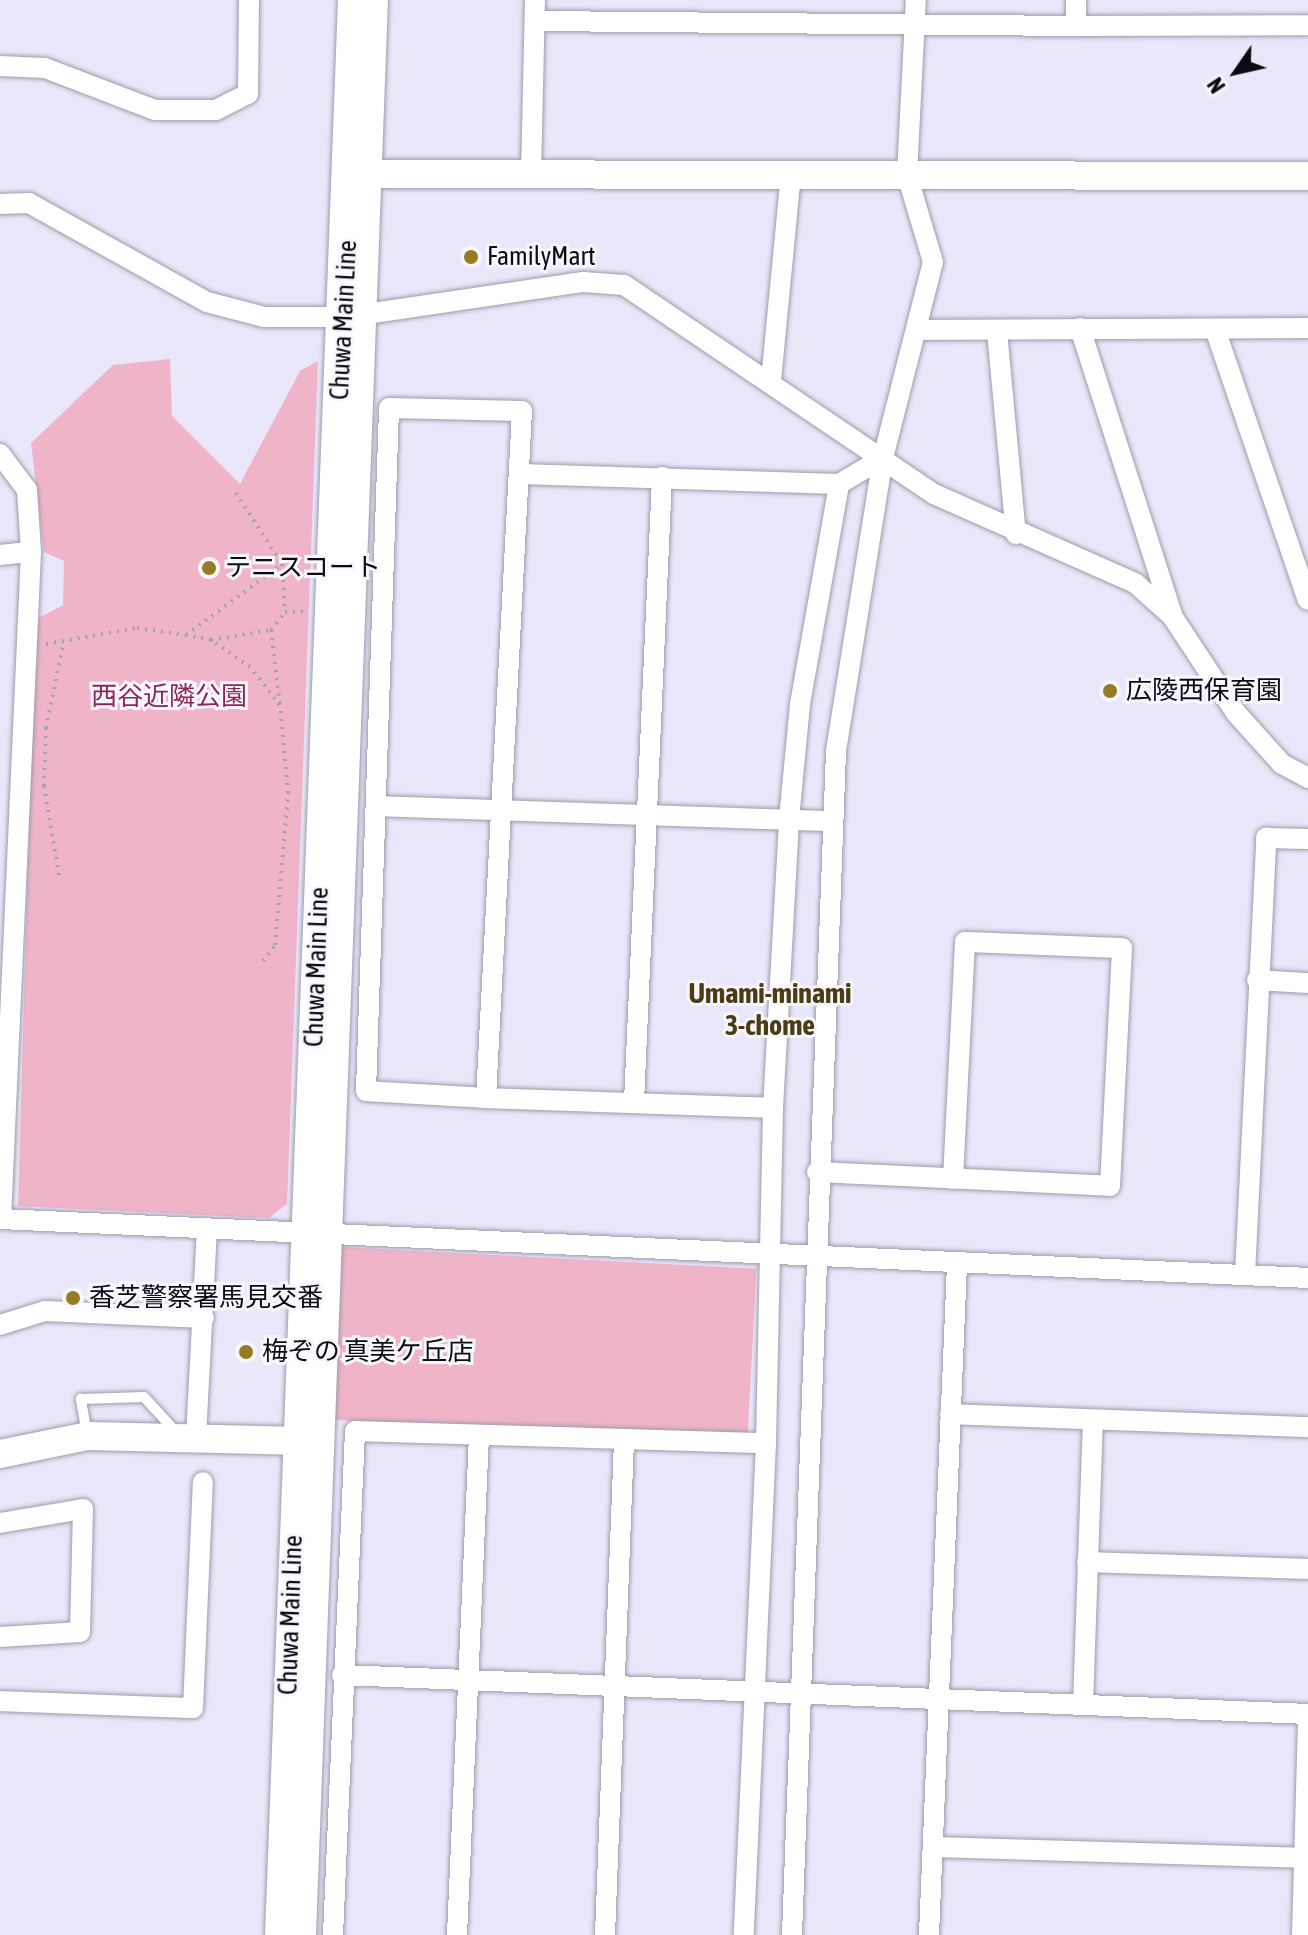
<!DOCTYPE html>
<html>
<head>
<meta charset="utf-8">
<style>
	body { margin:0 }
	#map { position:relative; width:1308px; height:1935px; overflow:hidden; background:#eae7fa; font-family:"Asap Condensed","Noto Sans JP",sans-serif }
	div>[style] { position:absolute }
	.green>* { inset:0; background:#f0b4c9; transform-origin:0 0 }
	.path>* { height:4px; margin-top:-2px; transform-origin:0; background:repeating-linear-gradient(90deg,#a4a2b1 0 2px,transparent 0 8px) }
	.roads { filter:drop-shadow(0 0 2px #9e9bad) drop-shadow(0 0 2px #9e9bad) }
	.lane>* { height:10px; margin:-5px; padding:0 5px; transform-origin:5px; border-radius:5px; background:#fff }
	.street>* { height:20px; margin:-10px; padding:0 10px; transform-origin:10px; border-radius:10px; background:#fff }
	.secondary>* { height:28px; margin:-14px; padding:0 14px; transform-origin:14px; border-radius:14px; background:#fff }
	.dots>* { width:22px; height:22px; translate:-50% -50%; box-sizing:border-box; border:4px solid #f7f6fd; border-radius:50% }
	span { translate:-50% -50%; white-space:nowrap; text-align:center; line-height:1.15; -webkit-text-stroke:6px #f7f6fd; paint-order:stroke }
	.poi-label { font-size:26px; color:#0c0b11 }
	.left { translate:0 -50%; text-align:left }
	.street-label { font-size:26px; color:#0c0b11 }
	.park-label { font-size:26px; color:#8c2857 }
	.neighbourhood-label { font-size:28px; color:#4a3d14; font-weight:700 }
	.north { position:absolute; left:1196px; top:32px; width:80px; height:80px; -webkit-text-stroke:6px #f7f6fd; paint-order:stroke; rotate:236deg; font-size:22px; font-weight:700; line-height:32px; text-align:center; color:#0c0b11 }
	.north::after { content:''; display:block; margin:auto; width:28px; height:36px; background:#0c0b11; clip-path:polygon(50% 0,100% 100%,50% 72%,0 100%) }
</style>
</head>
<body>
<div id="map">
	<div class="green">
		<i style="clip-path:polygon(170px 359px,172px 416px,240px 484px,300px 371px,318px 361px,287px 1204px,269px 1218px,18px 1206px,35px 620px,63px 605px,64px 561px,44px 552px,31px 443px,113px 365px)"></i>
		<i style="left:340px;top:1247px;width:417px;height:173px;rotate:3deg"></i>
	</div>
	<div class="path">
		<i style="left:236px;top:493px;width:85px;rotate:57.1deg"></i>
		<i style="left:282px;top:564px;width:48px;rotate:86.4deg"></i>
		<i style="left:271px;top:630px;width:76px;rotate:83.2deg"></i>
		<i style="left:280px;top:705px;width:48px;rotate:-128.3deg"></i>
		<i style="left:250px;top:667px;width:47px;rotate:-145.3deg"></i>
		<i style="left:211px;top:640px;width:61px;rotate:-9.5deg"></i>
		<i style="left:271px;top:630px;width:23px;rotate:-52deg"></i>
		<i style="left:285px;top:612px;width:21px;rotate:-3deg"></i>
		<i style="left:211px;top:640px;width:25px;rotate:-169deg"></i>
		<i style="left:186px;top:635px;width:119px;rotate:-36.5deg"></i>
		<i style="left:46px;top:644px;width:92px;rotate:-10deg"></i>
		<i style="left:137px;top:628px;width:49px;rotate:8.1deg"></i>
		<i style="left:59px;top:875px;width:90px;rotate:-99.6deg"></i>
		<i style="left:44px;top:786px;width:58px;rotate:-88deg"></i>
		<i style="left:46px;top:728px;width:85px;rotate:-78.4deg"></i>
		<i style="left:263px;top:961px;width:20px;rotate:-53deg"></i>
		<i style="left:275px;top:945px;width:153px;rotate:-85.1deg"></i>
		<i style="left:288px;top:793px;width:88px;rotate:-95.2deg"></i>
	</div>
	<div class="roads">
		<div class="lane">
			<i style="left:87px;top:1434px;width:36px;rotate:-100deg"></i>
			<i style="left:81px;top:1399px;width:63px;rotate:-1.8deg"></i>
			<i style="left:144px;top:1397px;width:49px;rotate:47.5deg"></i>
		</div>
		<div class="street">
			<i style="left:1076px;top:0;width:26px;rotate:90deg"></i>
			<i style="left:1076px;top:26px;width:232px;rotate:-0.2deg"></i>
			<i style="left:536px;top:21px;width:540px;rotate:0.53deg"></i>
			<i style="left:0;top:66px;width:45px;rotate:2.5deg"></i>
			<i style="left:45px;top:68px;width:118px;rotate:20.9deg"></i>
			<i style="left:155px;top:110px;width:61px"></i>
			<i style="left:216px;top:110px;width:36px;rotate:-27deg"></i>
			<i style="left:248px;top:94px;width:94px;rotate:-89.4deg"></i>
			<i style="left:531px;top:175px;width:175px;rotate:-88.7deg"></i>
			<i style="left:0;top:204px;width:29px;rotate:-2deg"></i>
			<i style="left:29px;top:203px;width:204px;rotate:29.1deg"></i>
			<i style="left:207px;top:302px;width:59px;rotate:14.7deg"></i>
			<i style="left:264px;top:317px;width:82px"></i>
			<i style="left:346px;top:317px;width:240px;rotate:-8.4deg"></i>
			<i style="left:583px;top:282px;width:41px;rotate:4.2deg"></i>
			<i style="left:624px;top:285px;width:374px;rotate:34deg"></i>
			<i style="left:934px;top:494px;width:220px;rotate:23.9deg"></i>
			<i style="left:1135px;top:583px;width:50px;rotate:41.7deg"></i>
			<i style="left:1172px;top:616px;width:116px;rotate:56.6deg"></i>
			<i style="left:1236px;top:713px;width:69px;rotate:48deg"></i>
			<i style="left:1282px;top:764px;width:30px;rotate:28deg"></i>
			<i style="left:1080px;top:328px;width:300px;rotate:72.2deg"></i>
			<i style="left:916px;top:330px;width:392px;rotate:-0.3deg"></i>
			<i style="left:997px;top:331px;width:204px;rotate:84.7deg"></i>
			<i style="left:1216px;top:332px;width:283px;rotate:71.1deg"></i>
			<i style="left:771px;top:381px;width:208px;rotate:-84.5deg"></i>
			<i style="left:0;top:454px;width:45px;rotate:53.1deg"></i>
			<i style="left:27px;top:490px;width:62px;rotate:86.3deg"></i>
			<i style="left:31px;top:552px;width:668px;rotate:92.58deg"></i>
			<i style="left:520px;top:474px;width:319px;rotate:1.8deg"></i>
			<i style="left:839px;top:484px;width:51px;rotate:-30.6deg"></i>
			<i style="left:0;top:555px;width:31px;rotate:-6deg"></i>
			<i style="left:376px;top:806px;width:455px;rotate:1.9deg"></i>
			<i style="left:1257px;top:980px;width:51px;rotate:3.4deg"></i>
			<i style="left:486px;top:1098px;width:120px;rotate:-176.7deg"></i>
			<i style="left:366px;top:1091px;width:683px;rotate:-88.07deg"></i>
			<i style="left:389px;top:408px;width:133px;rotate:1.3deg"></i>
			<i style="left:522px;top:411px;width:688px;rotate:93deg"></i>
			<i style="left:486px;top:1098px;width:287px;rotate:2deg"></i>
			<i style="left:634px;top:1102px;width:626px;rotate:-87.43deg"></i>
			<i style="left:817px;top:1172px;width:293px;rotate:2.7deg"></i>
			<i style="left:1110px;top:1186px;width:238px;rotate:-87.1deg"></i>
			<i style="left:1122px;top:948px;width:157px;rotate:-177.8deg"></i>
			<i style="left:965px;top:942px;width:237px;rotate:92.9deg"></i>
			<i style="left:0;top:1219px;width:1309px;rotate:2.58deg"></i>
			<i style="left:1245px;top:1275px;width:438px;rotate:-87.2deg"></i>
			<i style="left:1266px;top:838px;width:42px;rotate:1.4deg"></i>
			<i style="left:0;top:1325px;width:47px;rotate:-17.3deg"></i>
			<i style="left:45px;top:1311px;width:159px;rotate:2.5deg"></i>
			<i style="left:950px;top:1414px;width:358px;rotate:2.1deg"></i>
			<i style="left:196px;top:1438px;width:209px;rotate:-87deg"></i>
			<i style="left:766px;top:1443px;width:335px;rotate:-88.8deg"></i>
			<i style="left:773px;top:1108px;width:289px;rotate:-86.8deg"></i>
			<i style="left:789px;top:819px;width:116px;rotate:-84.5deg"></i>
			<i style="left:800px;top:704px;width:223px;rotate:-79.9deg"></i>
			<i style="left:0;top:1523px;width:84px;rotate:-9.6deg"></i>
			<i style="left:83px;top:1509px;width:123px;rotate:91.4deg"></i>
			<i style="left:80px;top:1632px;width:80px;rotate:176.4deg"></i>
			<i style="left:1087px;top:1562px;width:221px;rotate:1.8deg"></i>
			<i style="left:342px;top:1675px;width:967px;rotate:2.31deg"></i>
			<i style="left:0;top:1701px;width:193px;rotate:2.1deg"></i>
			<i style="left:193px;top:1708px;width:226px;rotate:-87.5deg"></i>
			<i style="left:1083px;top:1705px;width:285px;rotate:-88deg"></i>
			<i style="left:935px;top:1847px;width:373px;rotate:1.7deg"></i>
			<i style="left:333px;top:1935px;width:504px;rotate:-87.5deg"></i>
			<i style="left:355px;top:1431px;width:411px;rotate:1.7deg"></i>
			<i style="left:766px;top:1443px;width:492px;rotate:92.6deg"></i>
			<i style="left:457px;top:1935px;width:500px;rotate:-87.48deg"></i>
			<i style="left:605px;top:1935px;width:495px;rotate:-87.8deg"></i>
			<i style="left:792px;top:1935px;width:1185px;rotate:-87.87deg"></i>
			<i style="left:836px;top:751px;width:297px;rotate:-80.9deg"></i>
			<i style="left:883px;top:458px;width:202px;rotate:-75.7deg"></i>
			<i style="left:933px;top:262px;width:91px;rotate:-106.6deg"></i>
			<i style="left:907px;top:175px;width:175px;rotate:-87.1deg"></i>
			<i style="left:929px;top:1935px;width:673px;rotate:-87.61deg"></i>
			<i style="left:1302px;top:1935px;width:221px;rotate:-88.4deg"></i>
		</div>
		<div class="secondary">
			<i style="left:353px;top:174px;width:955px;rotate:0.12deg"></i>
			<i style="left:0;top:1454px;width:90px;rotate:-11.6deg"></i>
			<i style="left:88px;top:1436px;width:227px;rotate:1.3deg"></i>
			<i style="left:279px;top:1935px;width:1936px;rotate:-87.84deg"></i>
			<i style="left:302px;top:1935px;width:1936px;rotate:-87.87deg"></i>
		</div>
	</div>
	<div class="dots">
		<i style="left:471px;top:257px;background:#967b23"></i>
		<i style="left:209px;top:568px;background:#967b23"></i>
		<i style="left:1110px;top:691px;background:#967b23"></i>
		<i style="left:73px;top:1298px;background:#967b23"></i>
		<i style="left:246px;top:1352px;background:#967b23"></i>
	</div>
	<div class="poi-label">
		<span class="left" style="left:487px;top:257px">FamilyMart</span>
		<span class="left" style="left:225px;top:568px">テニスコート</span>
		<span class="left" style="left:1126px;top:691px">広陵西保育園</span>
		<span class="left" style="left:89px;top:1298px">香芝警察署馬見交番</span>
		<span class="left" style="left:262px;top:1352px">梅ぞの 真美ケ丘店</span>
	</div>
	<div class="street-label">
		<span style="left:344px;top:320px;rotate:-87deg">Chuwa Main Line</span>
		<span style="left:317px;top:967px;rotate:-88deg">Chuwa Main Line</span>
		<span style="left:291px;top:1615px;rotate:-88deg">Chuwa Main Line</span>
	</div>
	<div class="park-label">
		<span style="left:169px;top:697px">西谷近隣公園</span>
	</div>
	<div class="neighbourhood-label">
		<span style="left:770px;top:1009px">Umami-minami<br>3-chome</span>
	</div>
	<div class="north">N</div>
</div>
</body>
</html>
